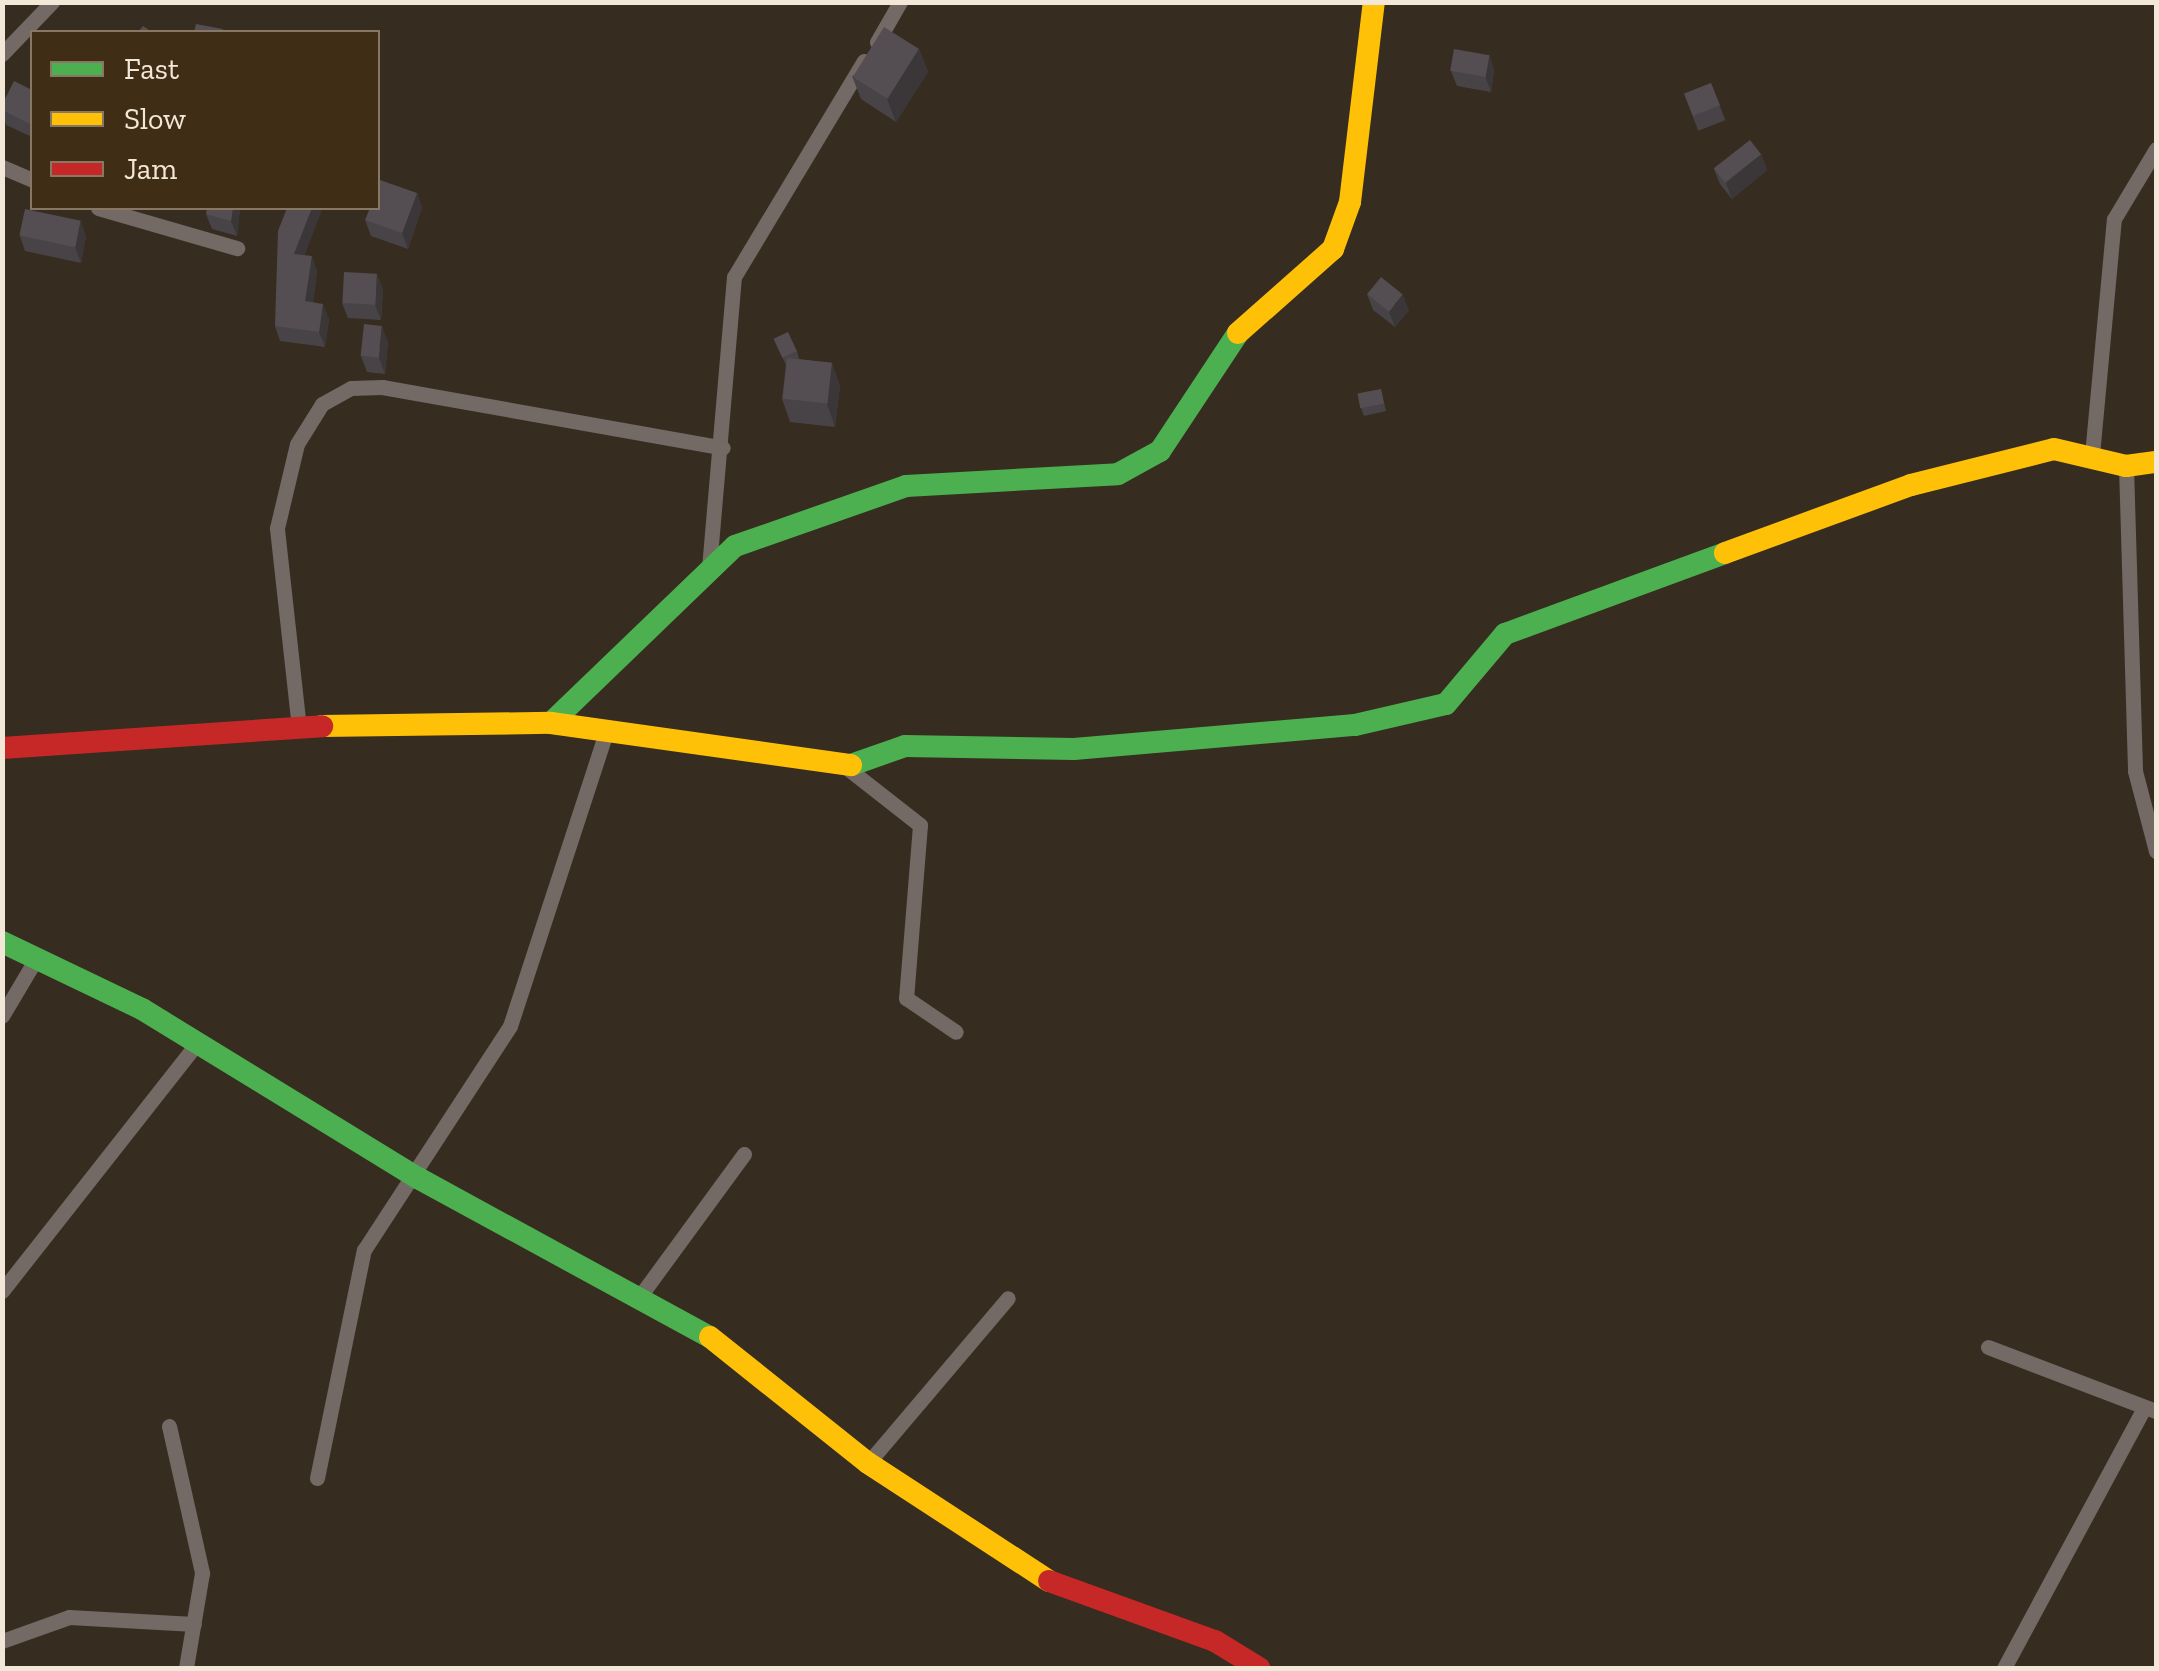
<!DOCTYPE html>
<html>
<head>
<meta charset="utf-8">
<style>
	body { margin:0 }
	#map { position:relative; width:2159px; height:1671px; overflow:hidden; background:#362c1f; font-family:"Zilla Slab",serif }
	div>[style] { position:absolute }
	.street>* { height:15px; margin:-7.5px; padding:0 7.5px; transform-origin:7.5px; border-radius:7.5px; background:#736965 }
	.fast>* { height:22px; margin:-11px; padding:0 11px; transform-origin:11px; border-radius:11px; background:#4caf50 }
	.slow>* { height:22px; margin:-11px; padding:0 11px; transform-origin:11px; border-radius:11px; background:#ffc107 }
	.jam>* { height:22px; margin:-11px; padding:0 11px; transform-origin:11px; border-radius:11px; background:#c62828 }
	.wall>* { inset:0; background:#484347; transform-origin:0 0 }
	.shaded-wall>* { inset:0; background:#3b3739 }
	.building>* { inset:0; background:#544e52; transform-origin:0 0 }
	span { translate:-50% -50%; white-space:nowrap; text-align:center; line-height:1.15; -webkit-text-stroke:8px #402d15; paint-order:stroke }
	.frame { position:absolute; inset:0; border:5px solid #f3e7d8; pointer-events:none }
	.legend { position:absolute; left:30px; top:30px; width:350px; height:180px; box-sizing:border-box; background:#402d15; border:2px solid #887763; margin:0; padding:12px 18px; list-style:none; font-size:30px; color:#f3e7d8 }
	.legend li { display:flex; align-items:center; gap:20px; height:50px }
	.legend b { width:50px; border:2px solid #887763 }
</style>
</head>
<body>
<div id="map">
	<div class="street">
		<i style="left:877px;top:42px;width:46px;rotate:-60.1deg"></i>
		<i style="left:2px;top:54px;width:72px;rotate:-46.1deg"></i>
		<i style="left:2px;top:167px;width:33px;rotate:23deg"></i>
		<i style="left:98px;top:208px;width:145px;rotate:16.1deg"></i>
		<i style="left:2092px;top:455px;width:237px;rotate:-84.7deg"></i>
		<i style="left:2114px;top:219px;width:82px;rotate:-59deg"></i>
		<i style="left:2126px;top:466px;width:305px;rotate:88.3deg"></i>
		<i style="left:2135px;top:771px;width:83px;rotate:75.3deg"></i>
		<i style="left:709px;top:568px;width:292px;rotate:-85.1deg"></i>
		<i style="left:734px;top:277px;width:252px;rotate:-59deg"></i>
		<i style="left:299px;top:728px;width:201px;rotate:-96.3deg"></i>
		<i style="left:277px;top:528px;width:86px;rotate:-76.6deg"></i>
		<i style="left:297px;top:444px;width:47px;rotate:-58deg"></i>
		<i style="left:322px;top:404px;width:33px;rotate:-29deg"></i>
		<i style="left:351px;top:388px;width:31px;rotate:-2deg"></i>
		<i style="left:382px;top:387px;width:346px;rotate:10.1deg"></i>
		<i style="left:846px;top:767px;width:94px;rotate:38.1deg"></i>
		<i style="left:920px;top:825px;width:174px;rotate:94.6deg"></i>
		<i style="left:906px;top:998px;width:60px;rotate:34.2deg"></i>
		<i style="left:2px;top:1016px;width:69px;rotate:-59.3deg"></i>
		<i style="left:2px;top:1291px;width:318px;rotate:-51.8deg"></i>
		<i style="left:643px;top:1292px;width:171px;rotate:-53.8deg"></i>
		<i style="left:1988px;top:1347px;width:180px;rotate:20.9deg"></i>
		<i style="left:169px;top:1426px;width:151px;rotate:77.3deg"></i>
		<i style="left:202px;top:1573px;width:96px;rotate:99.6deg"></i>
		<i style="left:868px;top:1463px;width:216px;rotate:-49.7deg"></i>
		<i style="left:317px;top:1478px;width:233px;rotate:-78.4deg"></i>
		<i style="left:364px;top:1250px;width:267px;rotate:-56.9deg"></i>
		<i style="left:510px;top:1026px;width:311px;rotate:-71.9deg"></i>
		<i style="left:2px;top:1641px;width:71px;rotate:-19.7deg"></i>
		<i style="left:69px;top:1617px;width:125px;rotate:3.2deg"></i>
		<i style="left:2004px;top:1668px;width:295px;rotate:-61.7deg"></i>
	</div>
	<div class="fast">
		<i style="left:551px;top:723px;width:255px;rotate:-43.9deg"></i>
		<i style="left:735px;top:546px;width:181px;rotate:-19.3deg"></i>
		<i style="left:906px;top:486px;width:212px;rotate:-3.2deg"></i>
		<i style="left:1118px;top:474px;width:48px;rotate:-28.7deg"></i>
		<i style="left:1160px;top:451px;width:141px;rotate:-56.5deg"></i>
		<i style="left:851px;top:765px;width:57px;rotate:-19.4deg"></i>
		<i style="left:905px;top:746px;width:169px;rotate:1deg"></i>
		<i style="left:1074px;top:749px;width:282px;rotate:-4.9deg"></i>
		<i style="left:1355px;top:725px;width:93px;rotate:-13deg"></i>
		<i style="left:1446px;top:704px;width:92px;rotate:-49.9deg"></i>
		<i style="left:1505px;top:634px;width:234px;rotate:-20.2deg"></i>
		<i style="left:2px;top:942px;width:155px;rotate:25.6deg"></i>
		<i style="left:142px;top:1009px;width:324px;rotate:31.5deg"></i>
		<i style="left:418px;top:1178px;width:332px;rotate:28.6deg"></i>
	</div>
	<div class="slow">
		<i style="left:1238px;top:333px;width:127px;rotate:-41.5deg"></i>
		<i style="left:1333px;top:249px;width:50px;rotate:-70.1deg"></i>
		<i style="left:1350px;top:202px;width:201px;rotate:-83.2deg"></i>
		<i style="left:1725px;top:553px;width:198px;rotate:-20.1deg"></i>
		<i style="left:1911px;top:485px;width:147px;rotate:-14.1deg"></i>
		<i style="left:2054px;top:449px;width:74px;rotate:13.3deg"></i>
		<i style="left:2126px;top:466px;width:30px;rotate:-8deg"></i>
		<i style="left:322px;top:726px;width:229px;rotate:-0.8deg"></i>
		<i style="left:551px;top:723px;width:303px;rotate:8deg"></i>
		<i style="left:710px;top:1337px;width:202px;rotate:38.6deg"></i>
		<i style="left:868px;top:1463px;width:216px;rotate:33.1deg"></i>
	</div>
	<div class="jam">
		<i style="left:2px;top:748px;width:321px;rotate:-3.9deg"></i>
		<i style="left:1049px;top:1581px;width:177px;rotate:19.9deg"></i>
		<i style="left:1215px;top:1641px;width:52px;rotate:31.5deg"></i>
	</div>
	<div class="wall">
		<i style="clip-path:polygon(919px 49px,928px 72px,896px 122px,861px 99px,852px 76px)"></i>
		<i style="clip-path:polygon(1489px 55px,1494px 70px,1491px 92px,1457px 86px,1451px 71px)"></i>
		<i style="left:1711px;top:83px;width:40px;height:29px;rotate:69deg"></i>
		<i style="clip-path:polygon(32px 90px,32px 137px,6px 125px,2px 115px,2px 105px)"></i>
		<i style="clip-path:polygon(1761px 154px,1767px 170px,1732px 199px,1720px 184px,1714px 169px)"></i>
		<i style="clip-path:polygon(417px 193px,422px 208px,408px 249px,371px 236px,365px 220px)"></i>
		<i style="clip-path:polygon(240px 208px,237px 236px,212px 229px,206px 214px)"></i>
		<i style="clip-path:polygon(322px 210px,304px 256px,317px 271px,313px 302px,329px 319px,325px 347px,280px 341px,275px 326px)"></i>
		<i style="clip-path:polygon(20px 236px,86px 236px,81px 263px,25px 251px)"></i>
		<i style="clip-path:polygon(383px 289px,381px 320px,348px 318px,342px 303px)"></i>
		<i style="clip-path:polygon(1367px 294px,1409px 310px,1395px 327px,1373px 310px)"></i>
		<i style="clip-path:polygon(388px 342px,385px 374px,367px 372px,361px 356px)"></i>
		<i style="clip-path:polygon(777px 346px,797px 351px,799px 359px,832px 363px,840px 386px,835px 427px,790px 422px,782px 399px,786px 365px)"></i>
		<i style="clip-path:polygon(1381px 389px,1386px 411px,1364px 416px,1361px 408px)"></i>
	</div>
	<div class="shaded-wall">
		<i style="clip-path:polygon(919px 49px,928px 72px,896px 122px,887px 99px)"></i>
		<i style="clip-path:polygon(1489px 55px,1494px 70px,1491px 92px,1485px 76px)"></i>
		<i style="clip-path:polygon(1761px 154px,1767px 170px,1732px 199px,1726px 183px)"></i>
		<i style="clip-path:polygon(417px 193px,422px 208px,408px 249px,402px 233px)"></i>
		<i style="clip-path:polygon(233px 208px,240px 208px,237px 236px,231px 221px)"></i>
		<i style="clip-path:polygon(312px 208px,322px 208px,322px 210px,299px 269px,294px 254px)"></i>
		<i style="clip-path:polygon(81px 221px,86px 236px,81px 263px,75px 247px)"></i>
		<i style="clip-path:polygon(312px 256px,317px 271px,311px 316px,305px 301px)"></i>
		<i style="clip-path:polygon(377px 274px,383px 289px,381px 320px,375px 305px)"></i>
		<i style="clip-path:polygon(1403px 295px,1409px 310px,1395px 327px,1389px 312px)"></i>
		<i style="clip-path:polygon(323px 304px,329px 319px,325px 347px,319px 332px)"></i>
		<i style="clip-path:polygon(382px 326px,388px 342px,385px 374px,379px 358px)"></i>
		<i style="clip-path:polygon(832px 363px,840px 386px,835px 427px,827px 404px)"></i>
	</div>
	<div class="building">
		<i style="clip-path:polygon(196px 24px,223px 29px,222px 32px,194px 32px)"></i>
		<i style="clip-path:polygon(143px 26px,152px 32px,138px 32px)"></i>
		<i style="left:884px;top:27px;width:41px;height:59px;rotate:32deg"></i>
		<i style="left:1454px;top:49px;width:36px;height:22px;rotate:10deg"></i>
		<i style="clip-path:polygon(14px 81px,32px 90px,32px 125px,2px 110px,2px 105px)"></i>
		<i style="left:1711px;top:83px;width:24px;height:29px;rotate:68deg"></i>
		<i style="left:1750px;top:140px;width:18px;height:46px;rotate:52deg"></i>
		<i style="clip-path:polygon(380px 180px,417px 193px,402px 233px,365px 220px,370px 208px,378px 208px,378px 186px)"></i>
		<i style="clip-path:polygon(207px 208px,233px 208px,231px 221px,206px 214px)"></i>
		<i style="clip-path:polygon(287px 208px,312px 208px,294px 254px,312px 256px,305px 301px,323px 304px,319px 332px,275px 326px,278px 231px)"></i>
		<i style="left:25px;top:209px;width:57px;height:27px;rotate:12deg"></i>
		<i style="left:344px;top:272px;width:33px;height:31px;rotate:3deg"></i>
		<i style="left:1381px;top:277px;width:28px;height:22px;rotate:39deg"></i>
		<i style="left:364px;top:324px;width:18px;height:32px;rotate:6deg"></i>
		<i style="left:788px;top:332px;width:21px;height:16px;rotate:65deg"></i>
		<i style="left:787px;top:358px;width:45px;height:41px;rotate:6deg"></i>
		<i style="left:1381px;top:389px;width:15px;height:24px;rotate:79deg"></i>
	</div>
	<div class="frame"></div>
	<ul class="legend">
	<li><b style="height:12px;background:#4caf50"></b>Fast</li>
	<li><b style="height:12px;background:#ffc107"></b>Slow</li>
	<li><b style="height:12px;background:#c62828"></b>Jam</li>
	</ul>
</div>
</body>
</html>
